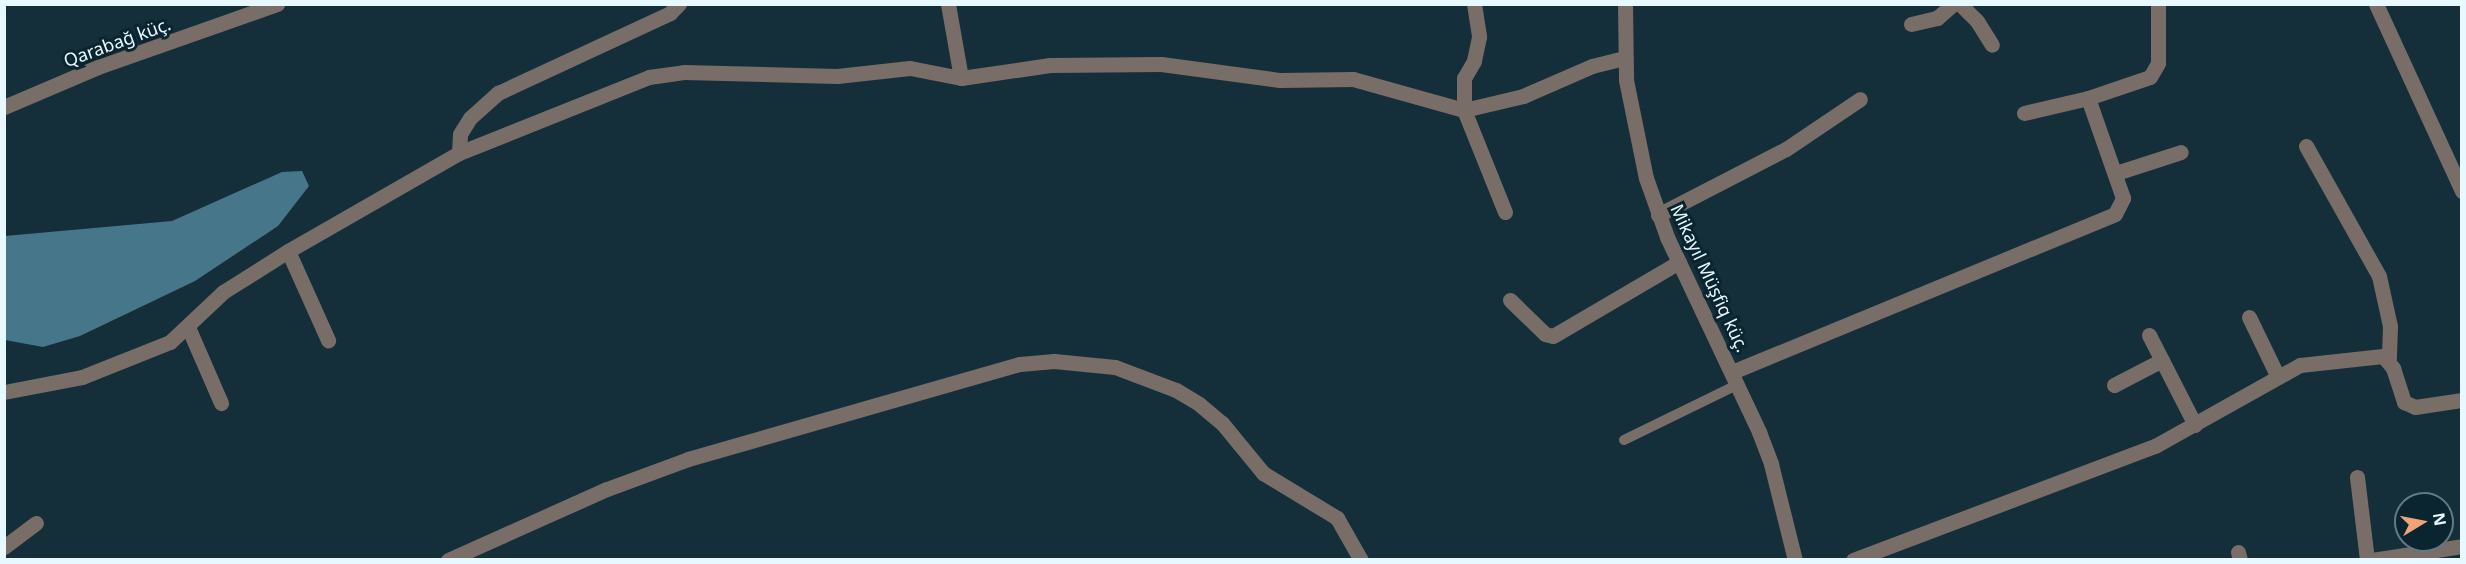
<!DOCTYPE html>
<html>
<head>
<meta charset="utf-8">
<style>
	body { margin:0 }
	#map { position:relative; width:2466px; height:564px; overflow:hidden; background:#152f3a; font-family:"Noto Sans",sans-serif }
	div>[style] { position:absolute }
	.water>* { inset:0; background:#467689 }
	.service>* { height:10px; margin:-5px; padding:0 5px; transform-origin:5px; border-radius:5px; background:#796d67 }
	.minor>* { height:15px; margin:-7.5px; padding:0 7.5px; transform-origin:7.5px; border-radius:7.5px; background:#796d67 }
	span { translate:-50% -50%; white-space:nowrap; text-align:center; line-height:1.15; -webkit-text-stroke:6px #0a252f; paint-order:stroke }
	.street-label { font-size:18px; color:#e8f8ff }
	.frame { position:absolute; inset:0; border:6px solid #e8f8ff; pointer-events:none }
	.north { position:absolute; left:2394px; top:492px; width:60px; height:60px; box-sizing:border-box; background:#0a252f; border:2px solid #637982; border-radius:50%; rotate:80deg; font-size:16px; font-weight:700; line-height:24px; text-align:center; color:#e8f8ff }
	.north::after { content:''; display:block; margin:auto; width:21px; height:27px; background:#efa377; clip-path:polygon(50% 0,100% 100%,50% 72%,0 100%) }
</style>
</head>
<body>
<div id="map">
	<div class="water">
		<i style="clip-path:polygon(302px 171px,309px 186px,278px 226px,195px 281px,80px 336px,43px 347px,5px 340px,5px 236px,172px 221px,282px 172px)"></i>
	</div>
	<div class="service">
		<i style="left:1624px;top:440px;width:126px;rotate:-26deg"></i>
	</div>
	<div class="minor">
		<i style="left:948px;top:4px;width:75px;rotate:80deg"></i>
		<i style="left:1474px;top:4px;width:33px;rotate:81deg"></i>
		<i style="left:1479px;top:37px;width:25px;rotate:102deg"></i>
		<i style="left:1474px;top:61px;width:20px;rotate:120deg"></i>
		<i style="left:1464px;top:78px;width:32px;rotate:90deg"></i>
		<i style="left:1464px;top:110px;width:110px;rotate:68.1deg"></i>
		<i style="left:1625px;top:4px;width:76px;rotate:89.2deg"></i>
		<i style="left:1626px;top:80px;width:100px;rotate:78.5deg"></i>
		<i style="left:1646px;top:178px;width:63px;rotate:70.4deg"></i>
		<i style="left:1667px;top:237px;width:216px;rotate:64.7deg"></i>
		<i style="left:1759px;top:432px;width:34px;rotate:69deg"></i>
		<i style="left:1771px;top:464px;width:99px;rotate:76deg"></i>
		<i style="left:1960px;top:4px;width:24px;rotate:45deg"></i>
		<i style="left:1977px;top:21px;width:28px;rotate:58deg"></i>
		<i style="left:2376px;top:4px;width:206px;rotate:65.3deg"></i>
		<i style="left:1911px;top:24px;width:27px;rotate:-13deg"></i>
		<i style="left:1937px;top:18px;width:21px;rotate:-41deg"></i>
		<i style="left:4px;top:107px;width:102px;rotate:-23.1deg"></i>
		<i style="left:98px;top:67px;width:190px;rotate:-19.4deg"></i>
		<i style="left:2024px;top:113px;width:66px;rotate:-13.2deg"></i>
		<i style="left:2306px;top:146px;width:149px;rotate:60.7deg"></i>
		<i style="left:2379px;top:276px;width:51px;rotate:77.6deg"></i>
		<i style="left:2390px;top:326px;width:34px;rotate:92deg"></i>
		<i style="left:459px;top:153px;width:19px;rotate:-87deg"></i>
		<i style="left:460px;top:134px;width:19px;rotate:-58deg"></i>
		<i style="left:470px;top:118px;width:38px;rotate:-42deg"></i>
		<i style="left:498px;top:93px;width:190px;rotate:-24.9deg"></i>
		<i style="left:670px;top:13px;width:13px;rotate:-45deg"></i>
		<i style="left:2116px;top:173px;width:68px;rotate:-17.9deg"></i>
		<i style="left:1658px;top:215px;width:144px;rotate:-27.3deg"></i>
		<i style="left:1786px;top:149px;width:89px;rotate:-34deg"></i>
		<i style="left:288px;top:251px;width:98px;rotate:65.8deg"></i>
		<i style="left:1510px;top:300px;width:49px;rotate:44.2deg"></i>
		<i style="left:1545px;top:334px;width:8px;rotate:14deg"></i>
		<i style="left:1553px;top:336px;width:146px;rotate:-30.4deg"></i>
		<i style="left:2249px;top:317px;width:64px;rotate:64.2deg"></i>
		<i style="left:188px;top:327px;width:83px;rotate:66.5deg"></i>
		<i style="left:2149px;top:335px;width:101px;rotate:62.9deg"></i>
		<i style="left:1732px;top:372px;width:414px;rotate:-22.4deg"></i>
		<i style="left:2115px;top:214px;width:18px;rotate:-63deg"></i>
		<i style="left:2123px;top:198px;width:106px;rotate:-109.3deg"></i>
		<i style="left:2088px;top:98px;width:65px;rotate:-18.7deg"></i>
		<i style="left:2150px;top:77px;width:16px;rotate:-60deg"></i>
		<i style="left:2158px;top:63px;width:59px;rotate:-90deg"></i>
		<i style="left:2114px;top:385px;width:54px;rotate:-27.5deg"></i>
		<i style="left:4px;top:392px;width:79px;rotate:-10.9deg"></i>
		<i style="left:82px;top:377px;width:95px;rotate:-21.7deg"></i>
		<i style="left:170px;top:342px;width:73px;rotate:-43.3deg"></i>
		<i style="left:223px;top:292px;width:77px;rotate:-32.2deg"></i>
		<i style="left:288px;top:251px;width:197px;rotate:-29.8deg"></i>
		<i style="left:459px;top:153px;width:205px;rotate:-21.8deg"></i>
		<i style="left:649px;top:77px;width:35px;rotate:-8deg"></i>
		<i style="left:684px;top:72px;width:153px;rotate:1.5deg"></i>
		<i style="left:837px;top:76px;width:73px;rotate:-6.3deg"></i>
		<i style="left:910px;top:68px;width:52px;rotate:11.1deg"></i>
		<i style="left:961px;top:78px;width:90px;rotate:-8.3deg"></i>
		<i style="left:1050px;top:65px;width:111px;rotate:-0.5deg"></i>
		<i style="left:1161px;top:64px;width:120px;rotate:7.7deg"></i>
		<i style="left:1280px;top:80px;width:73px;rotate:-0.8deg"></i>
		<i style="left:1353px;top:79px;width:115px;rotate:15.6deg"></i>
		<i style="left:1464px;top:110px;width:61px;rotate:-13.3deg"></i>
		<i style="left:1523px;top:96px;width:75px;rotate:-23.5deg"></i>
		<i style="left:1592px;top:66px;width:33px;rotate:-14deg"></i>
		<i style="left:2357px;top:477px;width:84px;rotate:83.1deg"></i>
		<i style="left:4px;top:547px;width:40px;rotate:-37deg"></i>
		<i style="left:2238px;top:552px;width:8px;rotate:76deg"></i>
		<i style="left:448px;top:560px;width:174px;rotate:-24.1deg"></i>
		<i style="left:607px;top:489px;width:86px;rotate:-20.3deg"></i>
		<i style="left:688px;top:459px;width:345px;rotate:-16deg"></i>
		<i style="left:1020px;top:364px;width:34px;rotate:-5deg"></i>
		<i style="left:1054px;top:361px;width:61px;rotate:5.6deg"></i>
		<i style="left:1115px;top:367px;width:65px;rotate:20.7deg"></i>
		<i style="left:1176px;top:390px;width:27px;rotate:31deg"></i>
		<i style="left:1199px;top:404px;width:30px;rotate:40deg"></i>
		<i style="left:1222px;top:423px;width:65px;rotate:50.6deg"></i>
		<i style="left:1263px;top:473px;width:87px;rotate:31.3deg"></i>
		<i style="left:1337px;top:518px;width:48px;rotate:60.3deg"></i>
		<i style="left:1853px;top:560px;width:323px;rotate:-20.7deg"></i>
		<i style="left:2155px;top:446px;width:166px;rotate:-29.2deg"></i>
		<i style="left:2300px;top:365px;width:83px;rotate:-6.2deg"></i>
		<i style="left:2383px;top:356px;width:16px;rotate:50deg"></i>
		<i style="left:2393px;top:368px;width:36px;rotate:72deg"></i>
		<i style="left:2404px;top:402px;width:12px;rotate:24deg"></i>
		<i style="left:2415px;top:407px;width:48px;rotate:-8.5deg"></i>
		<i style="left:2372px;top:560px;width:91px;rotate:-8.8deg"></i>
	</div>
	<div class="street-label">
		<span style="left:117px;top:42px;rotate:-20deg">Qarabağ küç.</span>
		<span style="left:1710px;top:278px;rotate:65deg">Mikayıl Müşfiq küç.</span>
	</div>
	<div class="frame"></div>
	<div class="north">N</div>
</div>
</body>
</html>
